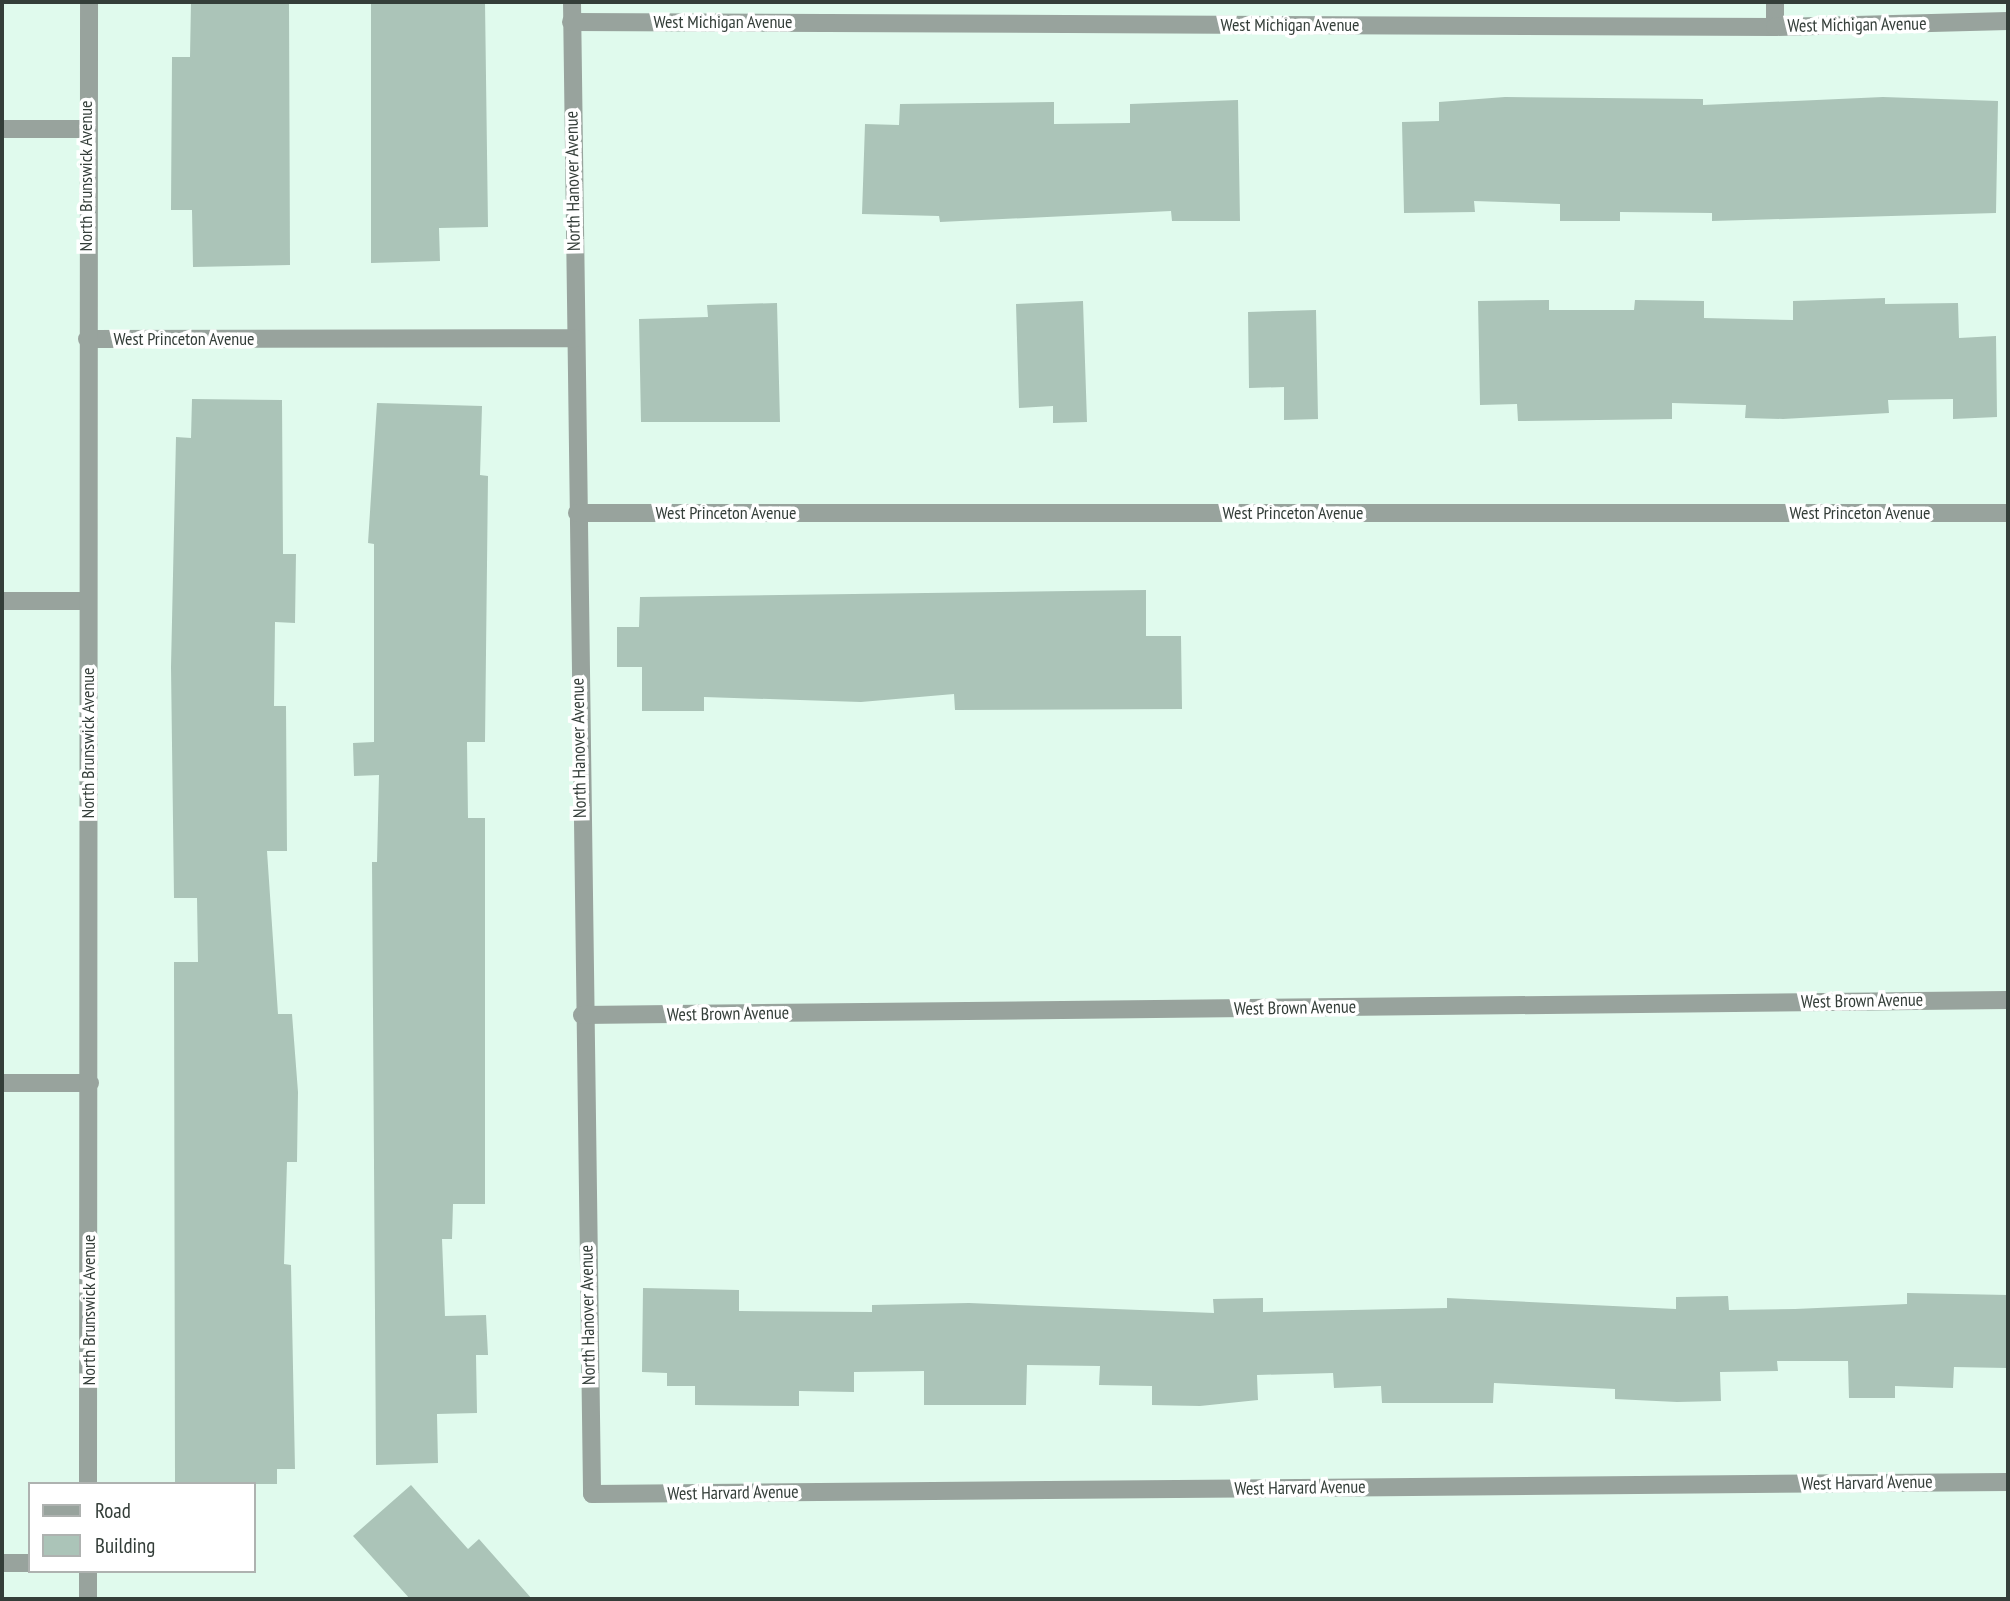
<!DOCTYPE html>
<html>
<head>
<meta charset="utf-8">
<style>
	body { margin:0 }
	#map { position:relative; width:2010px; height:1601px; overflow:hidden; background:#e0faed; font-family:"PT Sans Narrow",sans-serif }
	div>[style] { position:absolute }
	.building>* { inset:0; background:#abc4b8 }
	.street>* { height:18px; margin:-9px; padding:0 9px; transform-origin:9px; border-radius:9px; background:#98a39d }
	span { translate:-50% -50%; white-space:nowrap; text-align:center; line-height:1.15; -webkit-text-stroke:7px #fff; paint-order:stroke }
	.street-label { font-size:18px; color:#343e39 }
	.frame { position:absolute; inset:0; border:4px solid #343e39; pointer-events:none }
	.legend { position:absolute; left:28px; top:1482px; width:228px; height:91px; box-sizing:border-box; background:#fff; border:2px solid #aeb2b0; margin:0; padding:9px 12px; list-style:none; font-size:21px; color:#343e39 }
	.legend li { display:flex; align-items:center; gap:14px; height:35px }
	.legend b { width:35px; border:2px solid #aeb2b0 }
</style>
</head>
<body>
<div id="map">
	<div class="building">
		<i style="clip-path:polygon(191px 2px,289px 2px,290px 265px,193px 267px,192px 210px,171px 210px,172px 57px,190px 57px)"></i>
		<i style="clip-path:polygon(371px 2px,485px 2px,488px 227px,439px 228px,440px 261px,371px 263px)"></i>
		<i style="clip-path:polygon(1505px 97px,1703px 99px,1703px 105px,1883px 97px,1998px 101px,1996px 213px,1712px 221px,1712px 213px,1620px 212px,1620px 221px,1560px 221px,1560px 204px,1474px 201px,1475px 212px,1404px 213px,1402px 122px,1439px 121px,1439px 102px)"></i>
		<i style="clip-path:polygon(1238px 100px,1240px 221px,1172px 221px,1171px 211px,940px 222px,939px 216px,862px 214px,865px 124px,899px 125px,900px 104px,1054px 102px,1054px 124px,1130px 123px,1130px 104px)"></i>
		<i style="clip-path:polygon(1885px 298px,1885px 304px,1958px 303px,1959px 338px,1996px 336px,1997px 417px,1953px 419px,1953px 399px,1888px 400px,1889px 413px,1783px 419px,1745px 418px,1746px 405px,1672px 403px,1672px 419px,1518px 421px,1517px 404px,1480px 405px,1478px 301px,1549px 300px,1549px 310px,1634px 310px,1635px 300px,1704px 301px,1704px 318px,1793px 320px,1793px 301px)"></i>
		<i style="clip-path:polygon(1083px 301px,1087px 422px,1053px 423px,1053px 406px,1019px 408px,1016px 304px)"></i>
		<i style="clip-path:polygon(777px 303px,780px 422px,641px 422px,639px 319px,708px 317px,707px 305px)"></i>
		<i style="clip-path:polygon(1316px 310px,1318px 419px,1284px 420px,1284px 387px,1249px 388px,1248px 312px)"></i>
		<i style="clip-path:polygon(192px 399px,282px 400px,283px 554px,296px 554px,295px 623px,275px 622px,274px 706px,286px 706px,287px 851px,267px 851px,278px 1014px,292px 1014px,298px 1092px,297px 1162px,287px 1162px,284px 1264px,291px 1265px,295px 1469px,277px 1469px,277px 1484px,175px 1484px,174px 962px,198px 962px,197px 898px,174px 898px,171px 667px,176px 437px,191px 438px)"></i>
		<i style="clip-path:polygon(377px 403px,482px 406px,480px 475px,488px 476px,485px 742px,467px 742px,468px 818px,485px 818px,485px 1204px,453px 1204px,452px 1239px,442px 1239px,445px 1316px,486px 1315px,488px 1355px,476px 1355px,477px 1413px,437px 1414px,438px 1463px,376px 1465px,372px 862px,377px 862px,379px 775px,354px 776px,353px 743px,374px 742px,374px 544px,368px 543px)"></i>
		<i style="clip-path:polygon(1146px 590px,1146px 636px,1181px 636px,1182px 709px,955px 710px,954px 694px,861px 702px,704px 697px,704px 711px,642px 711px,642px 667px,617px 667px,617px 627px,639px 627px,640px 597px)"></i>
		<i style="clip-path:polygon(643px 1288px,739px 1290px,739px 1311px,872px 1312px,872px 1305px,969px 1303px,1214px 1313px,1213px 1299px,1263px 1298px,1263px 1312px,1447px 1308px,1447px 1298px,1676px 1309px,1676px 1297px,1728px 1296px,1729px 1310px,1795px 1309px,1907px 1304px,1907px 1293px,2008px 1295px,2007px 1368px,1954px 1367px,1953px 1388px,1895px 1386px,1895px 1398px,1849px 1398px,1848px 1361px,1777px 1361px,1778px 1371px,1720px 1372px,1721px 1401px,1677px 1402px,1615px 1399px,1615px 1389px,1494px 1383px,1493px 1403px,1382px 1403px,1381px 1386px,1334px 1388px,1333px 1373px,1257px 1375px,1258px 1400px,1200px 1406px,1152px 1405px,1152px 1386px,1099px 1385px,1100px 1366px,1027px 1365px,1026px 1405px,924px 1405px,924px 1371px,854px 1372px,854px 1392px,799px 1391px,799px 1406px,695px 1405px,695px 1386px,667px 1386px,667px 1373px,642px 1372px)"></i>
		<i style="clip-path:polygon(411px 1485px,468px 1549px,479px 1539px,532px 1599px,410px 1599px,353px 1536px)"></i>
	</div>
	<div class="street">
		<i style="left:572px;top:2px;width:1492px;rotate:89.23deg"></i>
		<i style="left:592px;top:1494px;width:1416px;rotate:-0.49deg"></i>
		<i style="left:1775px;top:2px;width:25px;rotate:90deg"></i>
		<i style="left:571px;top:22px;width:1204px;rotate:0.24deg"></i>
		<i style="left:1775px;top:27px;width:233px;rotate:-1.5deg"></i>
		<i style="left:2px;top:129px;width:83px"></i>
		<i style="left:87px;top:339px;width:488px;rotate:-0.1deg"></i>
		<i style="left:577px;top:513px;width:1431px"></i>
		<i style="left:2px;top:601px;width:85px"></i>
		<i style="left:582px;top:1015px;width:1426px;rotate:-0.6deg"></i>
		<i style="left:2px;top:1083px;width:88px"></i>
		<i style="left:88px;top:1484px;width:1482px;rotate:-89.96deg"></i>
		<i style="left:2px;top:1563px;width:28px"></i>
		<i style="left:88px;top:1571px;width:28px;rotate:90deg"></i>
	</div>
	<div class="street-label">
		<span style="left:723px;top:22px">West Michigan Avenue</span>
		<span style="left:1290px;top:25px">West Michigan Avenue</span>
		<span style="left:1857px;top:25px;rotate:-1deg">West Michigan Avenue</span>
		<span style="left:86px;top:176px;rotate:-90deg">North Brunswick Avenue</span>
		<span style="left:573px;top:181px;rotate:-91deg">North Hanover Avenue</span>
		<span style="left:184px;top:339px">West Princeton Avenue</span>
		<span style="left:726px;top:513px">West Princeton Avenue</span>
		<span style="left:1293px;top:513px">West Princeton Avenue</span>
		<span style="left:1860px;top:513px">West Princeton Avenue</span>
		<span style="left:88px;top:743px;rotate:-90deg">North Brunswick Avenue</span>
		<span style="left:579px;top:748px;rotate:-91deg">North Hanover Avenue</span>
		<span style="left:1862px;top:1001px;rotate:-1deg">West Brown Avenue</span>
		<span style="left:1295px;top:1008px;rotate:-1deg">West Brown Avenue</span>
		<span style="left:728px;top:1014px;rotate:-1deg">West Brown Avenue</span>
		<span style="left:89px;top:1310px;rotate:-90deg">North Brunswick Avenue</span>
		<span style="left:588px;top:1315px;rotate:-91deg">North Hanover Avenue</span>
		<span style="left:1867px;top:1483px;rotate:-1deg">West Harvard Avenue</span>
		<span style="left:1300px;top:1488px;rotate:-1deg">West Harvard Avenue</span>
		<span style="left:733px;top:1493px;rotate:-1deg">West Harvard Avenue</span>
	</div>
	<div class="frame"></div>
	<ul class="legend">
	<li><b style="height:9px;background:#98a39d"></b>Road</li>
	<li><b style="height:19px;background:#abc4b8"></b>Building</li>
	</ul>
</div>
</body>
</html>
